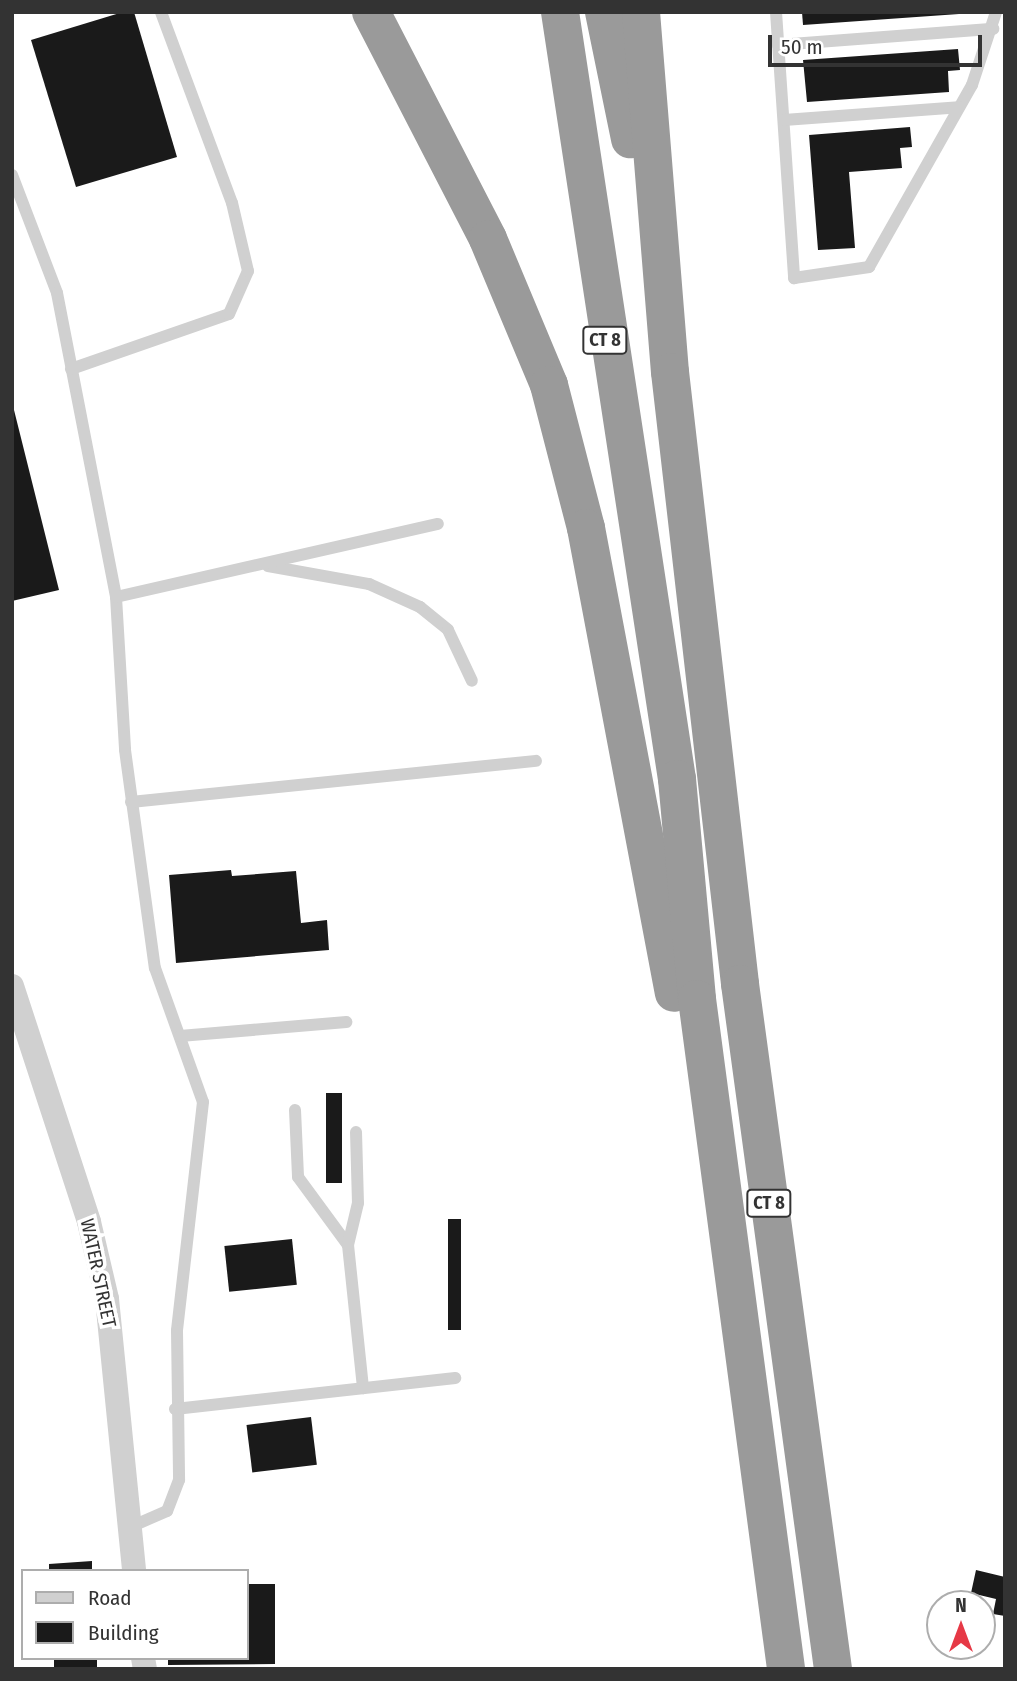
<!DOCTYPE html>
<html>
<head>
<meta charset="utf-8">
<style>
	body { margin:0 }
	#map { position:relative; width:1017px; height:1681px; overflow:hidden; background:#fff; font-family:"Fira Sans Condensed",sans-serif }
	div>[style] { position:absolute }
	.building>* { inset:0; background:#1a1a1a; transform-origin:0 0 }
	.service>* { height:12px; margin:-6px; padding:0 6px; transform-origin:6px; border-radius:6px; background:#d0d0d0 }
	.minor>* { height:24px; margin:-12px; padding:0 12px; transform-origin:12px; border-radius:12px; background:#d0d0d0 }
	.motorway>* { height:38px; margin:-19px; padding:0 19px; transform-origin:19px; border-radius:19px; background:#9a9a9a }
	span { translate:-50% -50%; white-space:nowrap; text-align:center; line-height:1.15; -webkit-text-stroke:7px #fff; paint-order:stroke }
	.shield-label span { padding:2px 5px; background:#fff; border:2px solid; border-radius:5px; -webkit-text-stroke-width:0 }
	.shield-label { font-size:18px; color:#333; font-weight:700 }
	.street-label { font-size:19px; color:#333 }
	.frame { position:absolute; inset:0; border:14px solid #333; pointer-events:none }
	.legend { position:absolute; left:21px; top:1569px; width:228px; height:91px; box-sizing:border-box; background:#fff; border:2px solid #adadad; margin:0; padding:9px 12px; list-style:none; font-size:21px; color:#333 }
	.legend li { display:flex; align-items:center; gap:14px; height:35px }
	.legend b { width:35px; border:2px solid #adadad }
	.north { position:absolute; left:926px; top:1590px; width:70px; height:70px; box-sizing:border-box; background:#fff; border:2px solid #adadad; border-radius:50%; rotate:0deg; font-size:19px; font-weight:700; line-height:28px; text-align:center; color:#333 }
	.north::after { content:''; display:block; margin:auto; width:24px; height:32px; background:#e63946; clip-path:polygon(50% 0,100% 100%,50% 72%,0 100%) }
	.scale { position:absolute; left:768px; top:35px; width:214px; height:32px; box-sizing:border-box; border:4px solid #333; border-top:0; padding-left:9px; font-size:21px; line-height:24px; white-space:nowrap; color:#333; -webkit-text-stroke:5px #fff; paint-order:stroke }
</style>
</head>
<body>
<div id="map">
	<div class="building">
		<i style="clip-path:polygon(123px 12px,134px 12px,177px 157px,76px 187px,31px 40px)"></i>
		<i style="clip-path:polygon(802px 12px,959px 12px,959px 14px,803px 25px)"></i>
		<i style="clip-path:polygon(958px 49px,960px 70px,948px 71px,949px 92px,807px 102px,803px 60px)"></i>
		<i style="clip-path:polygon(910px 127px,912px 147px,900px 148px,902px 168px,849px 172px,855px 248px,818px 250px,809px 135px)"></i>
		<i style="clip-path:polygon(12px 402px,59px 590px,12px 601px)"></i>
		<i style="clip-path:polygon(231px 870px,232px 876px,296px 871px,301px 923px,327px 920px,329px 950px,176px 963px,169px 875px)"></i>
		<i style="left:326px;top:1093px;width:16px;height:90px"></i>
		<i style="left:448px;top:1219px;width:13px;height:111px"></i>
		<i style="left:292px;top:1239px;width:46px;height:68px;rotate:84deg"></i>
		<i style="left:311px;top:1417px;width:48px;height:65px;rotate:83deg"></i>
		<i style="clip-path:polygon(92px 1561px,92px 1571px,49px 1571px,49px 1564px)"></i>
		<i style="clip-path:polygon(976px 1570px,1005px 1577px,1005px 1616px,993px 1614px,996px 1599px,971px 1593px)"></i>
		<i style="clip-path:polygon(247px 1584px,275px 1584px,275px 1664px,168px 1665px,168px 1658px,247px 1658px)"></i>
		<i style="left:54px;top:1658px;width:43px;height:11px"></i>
	</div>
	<div class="service">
		<i style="left:776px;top:12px;width:267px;rotate:86.1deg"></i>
		<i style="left:794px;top:278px;width:76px;rotate:-8.3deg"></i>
		<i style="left:869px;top:267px;width:209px;rotate:-60.5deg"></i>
		<i style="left:972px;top:85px;width:77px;rotate:-71.8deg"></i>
		<i style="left:778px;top:45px;width:216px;rotate:-4.3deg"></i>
		<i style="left:784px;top:120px;width:175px;rotate:-4.2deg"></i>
		<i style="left:12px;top:175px;width:126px;rotate:69.1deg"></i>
		<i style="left:57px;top:293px;width:310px;rotate:79deg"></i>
		<i style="left:116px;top:597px;width:153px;rotate:86.6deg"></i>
		<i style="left:125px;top:750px;width:220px;rotate:82.2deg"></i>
		<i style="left:155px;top:968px;width:142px;rotate:70.3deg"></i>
		<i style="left:203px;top:1102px;width:230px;rotate:96.5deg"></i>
		<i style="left:177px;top:1331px;width:149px;rotate:89.2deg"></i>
		<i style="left:179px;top:1480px;width:33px;rotate:111deg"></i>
		<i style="left:167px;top:1511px;width:40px;rotate:156.6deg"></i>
		<i style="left:71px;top:369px;width:167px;rotate:-19.2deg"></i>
		<i style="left:229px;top:314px;width:47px;rotate:-66.2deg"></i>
		<i style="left:248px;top:271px;width:70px;rotate:-103.2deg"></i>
		<i style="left:232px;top:203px;width:204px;rotate:-110.4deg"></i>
		<i style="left:268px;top:566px;width:103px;rotate:10.1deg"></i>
		<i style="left:369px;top:584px;width:56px;rotate:24.3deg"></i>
		<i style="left:420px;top:607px;width:36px;rotate:39deg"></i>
		<i style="left:448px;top:630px;width:56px;rotate:64.8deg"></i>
		<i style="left:116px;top:597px;width:330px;rotate:-12.8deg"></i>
		<i style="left:131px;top:802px;width:407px;rotate:-5.8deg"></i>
		<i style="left:180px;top:1036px;width:167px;rotate:-4.8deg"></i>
		<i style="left:295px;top:1110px;width:67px;rotate:87.4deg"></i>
		<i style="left:298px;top:1177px;width:84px;rotate:53.7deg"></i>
		<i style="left:356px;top:1132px;width:71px;rotate:88.4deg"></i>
		<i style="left:358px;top:1203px;width:43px;rotate:103.4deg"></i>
		<i style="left:348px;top:1245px;width:144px;rotate:84deg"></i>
		<i style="left:175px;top:1409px;width:282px;rotate:-6.3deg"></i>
	</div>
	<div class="minor">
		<i style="left:12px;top:986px;width:248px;rotate:71.9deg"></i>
		<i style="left:89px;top:1222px;width:79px;rotate:76.8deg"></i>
		<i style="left:107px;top:1299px;width:273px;rotate:84.3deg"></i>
		<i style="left:143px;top:1658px;width:11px;rotate:80deg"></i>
	</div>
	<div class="motorway">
		<i style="left:371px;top:12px;width:255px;rotate:62.7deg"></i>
		<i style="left:488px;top:239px;width:158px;rotate:67.3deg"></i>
		<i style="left:549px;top:385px;width:148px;rotate:75.5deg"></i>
		<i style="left:586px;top:528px;width:473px;rotate:79.3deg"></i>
		<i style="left:560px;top:12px;width:776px;rotate:81.33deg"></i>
		<i style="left:677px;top:779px;width:221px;rotate:84.8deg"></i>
		<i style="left:697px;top:999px;width:676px;rotate:82.43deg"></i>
		<i style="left:604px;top:12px;width:130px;rotate:78.4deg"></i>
		<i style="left:641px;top:12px;width:361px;rotate:85.4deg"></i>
		<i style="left:670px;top:372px;width:616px;rotate:83.47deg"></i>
		<i style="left:740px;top:984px;width:691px;rotate:82.27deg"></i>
	</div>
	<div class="shield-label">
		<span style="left:605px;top:340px">CT 8</span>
		<span style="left:769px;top:1203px">CT 8</span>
	</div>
	<div class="street-label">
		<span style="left:98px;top:1273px;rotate:78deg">WATER STREET</span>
	</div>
	<div class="frame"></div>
	<ul class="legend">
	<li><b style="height:9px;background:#d0d0d0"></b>Road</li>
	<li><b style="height:19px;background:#1a1a1a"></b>Building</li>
	</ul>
	<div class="north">N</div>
	<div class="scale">50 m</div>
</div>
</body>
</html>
